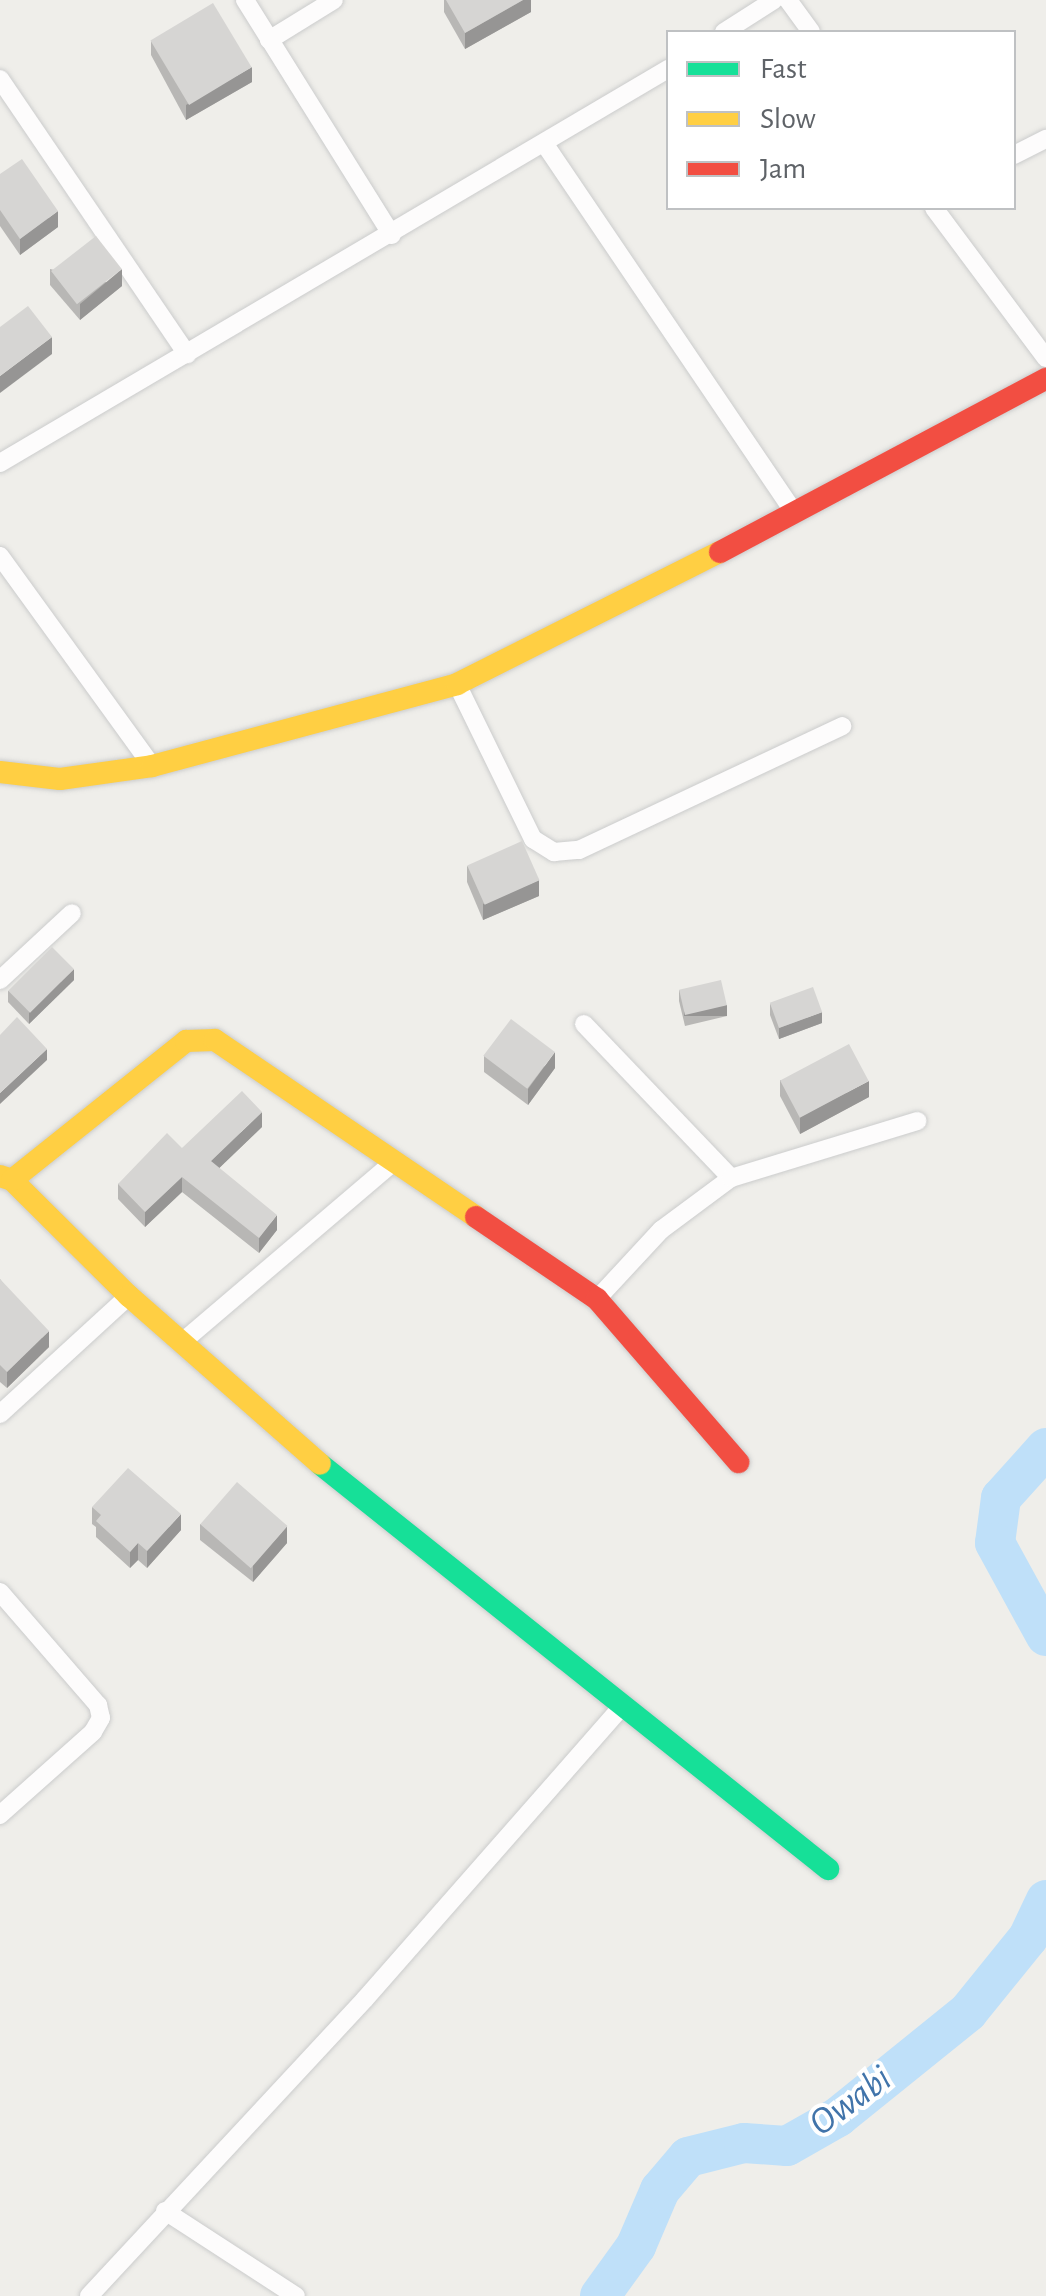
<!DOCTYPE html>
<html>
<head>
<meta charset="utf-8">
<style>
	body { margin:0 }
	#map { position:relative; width:1046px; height:2296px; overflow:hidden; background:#efeeea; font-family:"Alegreya Sans",sans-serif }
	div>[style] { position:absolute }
	.river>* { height:40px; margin:-20px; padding:0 20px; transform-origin:20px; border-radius:20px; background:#bfe0f9 }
	.roads { filter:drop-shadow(0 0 2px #cbcccc) drop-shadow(0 0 2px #cbcccc) }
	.street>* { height:18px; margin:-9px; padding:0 9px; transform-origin:9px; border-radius:9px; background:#fdfcfc }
	.fast>* { height:22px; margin:-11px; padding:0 11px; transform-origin:11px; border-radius:11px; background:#16e098 }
	.slow>* { height:22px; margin:-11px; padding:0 11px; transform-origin:11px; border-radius:11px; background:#ffcf43 }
	.jam>* { height:22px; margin:-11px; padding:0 11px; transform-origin:11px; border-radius:11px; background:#f24e42 }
	.wall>* { inset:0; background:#b8b7b5 }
	.shaded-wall>* { inset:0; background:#969594; transform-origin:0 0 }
	.building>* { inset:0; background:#d6d5d3; transform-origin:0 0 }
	span { translate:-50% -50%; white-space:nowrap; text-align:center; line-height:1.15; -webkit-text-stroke:8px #fff; paint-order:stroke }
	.water-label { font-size:38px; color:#4174aa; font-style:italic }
	.legend { position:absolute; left:666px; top:30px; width:350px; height:180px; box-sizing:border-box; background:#fff; border:2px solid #bfc1c3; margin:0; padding:12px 18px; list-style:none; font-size:30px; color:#5f6368 }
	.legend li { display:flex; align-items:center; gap:20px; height:50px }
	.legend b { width:50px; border:2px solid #bfc1c3 }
</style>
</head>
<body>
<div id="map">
	<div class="river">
		<i style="left:1046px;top:1448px;width:67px;rotate:132deg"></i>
		<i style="left:1001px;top:1498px;width:45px;rotate:97.6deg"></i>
		<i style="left:995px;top:1543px;width:106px;rotate:61.3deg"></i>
		<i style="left:600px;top:2296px;width:62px;rotate:-54.2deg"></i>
		<i style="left:636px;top:2246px;width:61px;rotate:-66.8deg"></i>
		<i style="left:660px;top:2190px;width:43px;rotate:-49.7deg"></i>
		<i style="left:688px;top:2157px;width:58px;rotate:-14deg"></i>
		<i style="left:744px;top:2143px;width:43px;rotate:4deg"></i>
		<i style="left:787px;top:2146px;width:59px;rotate:-29.6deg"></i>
		<i style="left:838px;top:2117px;width:167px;rotate:-38.9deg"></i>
		<i style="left:968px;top:2012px;width:95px;rotate:-51deg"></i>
		<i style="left:1028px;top:1938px;width:42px;rotate:-64.7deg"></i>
	</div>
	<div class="roads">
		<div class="street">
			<i style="left:245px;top:0;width:277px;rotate:58deg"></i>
			<i style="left:788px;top:0;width:39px;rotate:54deg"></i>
			<i style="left:724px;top:32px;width:59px;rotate:-32.6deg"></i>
			<i style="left:269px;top:40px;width:76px;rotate:-31.6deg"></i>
			<i style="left:0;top:79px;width:333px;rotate:55.8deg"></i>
			<i style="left:546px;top:146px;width:444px;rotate:55.9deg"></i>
			<i style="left:1014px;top:155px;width:36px;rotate:-27deg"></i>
			<i style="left:934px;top:208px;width:187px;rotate:53.3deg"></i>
			<i style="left:0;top:463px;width:776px;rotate:-30.53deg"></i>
			<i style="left:0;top:556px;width:259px;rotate:54.1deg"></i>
			<i style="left:457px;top:684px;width:173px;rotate:63.9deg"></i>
			<i style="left:533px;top:839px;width:25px;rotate:32deg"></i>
			<i style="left:554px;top:852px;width:25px;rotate:-5deg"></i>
			<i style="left:579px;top:850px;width:291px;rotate:-25.2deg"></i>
			<i style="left:0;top:980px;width:98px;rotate:-42.9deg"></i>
			<i style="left:584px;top:1024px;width:213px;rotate:46.3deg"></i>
			<i style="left:597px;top:1299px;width:94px;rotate:-47.2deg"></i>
			<i style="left:661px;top:1230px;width:87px;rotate:-36.6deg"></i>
			<i style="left:731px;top:1178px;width:195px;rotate:-17deg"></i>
			<i style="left:181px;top:1343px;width:280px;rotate:-40.4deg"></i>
			<i style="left:0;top:1414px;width:175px;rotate:-42.5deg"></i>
			<i style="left:0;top:1592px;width:150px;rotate:49.1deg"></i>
			<i style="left:98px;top:1705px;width:13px;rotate:77deg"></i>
			<i style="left:101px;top:1718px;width:16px;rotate:120deg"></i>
			<i style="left:93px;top:1732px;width:125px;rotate:138.3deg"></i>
			<i style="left:165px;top:2211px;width:156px;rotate:33deg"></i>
			<i style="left:89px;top:2296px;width:405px;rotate:-47.1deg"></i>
			<i style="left:365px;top:1999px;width:386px;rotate:-48.7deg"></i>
		</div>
		<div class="fast">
			<i style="left:320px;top:1464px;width:650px;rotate:38.56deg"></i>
		</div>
		<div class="slow">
			<i style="left:0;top:772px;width:60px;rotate:6.7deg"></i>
			<i style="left:60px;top:779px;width:93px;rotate:-8deg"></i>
			<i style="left:152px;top:766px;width:316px;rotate:-15deg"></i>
			<i style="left:457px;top:684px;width:294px;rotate:-26.7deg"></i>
			<i style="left:0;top:1176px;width:13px;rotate:18deg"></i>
			<i style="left:12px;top:1180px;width:165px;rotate:44.8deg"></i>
			<i style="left:129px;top:1296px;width:254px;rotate:41.3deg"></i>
			<i style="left:12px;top:1180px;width:223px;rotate:-38.6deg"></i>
			<i style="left:186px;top:1041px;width:29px;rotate:-2deg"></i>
			<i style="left:215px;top:1040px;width:315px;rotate:34.1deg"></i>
		</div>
		<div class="jam">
			<i style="left:720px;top:552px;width:369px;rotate:-28deg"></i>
			<i style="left:476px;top:1217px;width:146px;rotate:34.1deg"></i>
			<i style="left:597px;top:1299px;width:216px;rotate:49.1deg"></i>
		</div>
	</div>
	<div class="wall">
		<i style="clip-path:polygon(444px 0,531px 0,531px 12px,465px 49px,444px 12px)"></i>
		<i style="clip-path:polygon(151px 41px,252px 82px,186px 120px,151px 55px)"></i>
		<i style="clip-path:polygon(0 174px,58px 227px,20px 255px,0 226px)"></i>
		<i style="clip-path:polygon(50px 269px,122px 286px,80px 320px,50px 285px)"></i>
		<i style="clip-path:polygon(467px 866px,539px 896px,483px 920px,467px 882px)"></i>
		<i style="clip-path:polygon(74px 980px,29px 1024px,8px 1002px,8px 991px)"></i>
		<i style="clip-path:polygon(679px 990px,727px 1016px,685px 1026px,679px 1001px)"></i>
		<i style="clip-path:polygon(770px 1004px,822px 1023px,779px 1039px,770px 1015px)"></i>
		<i style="clip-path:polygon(484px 1056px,555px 1068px,528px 1105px,484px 1072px)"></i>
		<i style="clip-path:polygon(780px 1080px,869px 1097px,800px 1134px,780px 1096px)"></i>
		<i style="clip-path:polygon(262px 1127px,219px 1168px,277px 1230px,259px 1253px,182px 1192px,145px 1227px,118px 1199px,118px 1184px,182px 1148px)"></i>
		<i style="clip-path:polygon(0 1279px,49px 1347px,7px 1388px,0 1382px)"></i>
		<i style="clip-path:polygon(92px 1507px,181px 1530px,147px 1568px,138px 1560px,130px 1568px,96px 1537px,96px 1527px,92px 1524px)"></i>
		<i style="clip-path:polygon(200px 1524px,287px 1543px,253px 1582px,200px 1540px)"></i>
	</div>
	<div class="shaded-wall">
		<i style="clip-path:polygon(523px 0,531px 0,531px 12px,465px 49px,465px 33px)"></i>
		<i style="clip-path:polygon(252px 67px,252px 82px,186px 120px,186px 105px)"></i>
		<i style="clip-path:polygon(58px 211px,58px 227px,20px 255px,20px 239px)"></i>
		<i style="clip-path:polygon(122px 269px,122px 286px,80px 320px,80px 304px)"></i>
		<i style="clip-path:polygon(52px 337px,52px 354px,0 393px,0 376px)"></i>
		<i style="clip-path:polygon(539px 880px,539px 896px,483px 920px,483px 904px)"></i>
		<i style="clip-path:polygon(74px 969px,74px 980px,29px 1024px,29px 1013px)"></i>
		<i style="left:727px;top:1005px;width:11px;height:43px;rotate:90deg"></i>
		<i style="clip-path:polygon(822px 1012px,822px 1023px,779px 1039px,779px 1028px)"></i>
		<i style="clip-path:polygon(47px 1049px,47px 1060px,0 1104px,0 1093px)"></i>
		<i style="clip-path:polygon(555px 1052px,555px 1068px,528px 1105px,528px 1089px)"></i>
		<i style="clip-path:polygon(869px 1081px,869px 1097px,800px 1134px,800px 1117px)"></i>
		<i style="clip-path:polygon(262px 1112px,262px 1127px,211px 1176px,211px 1161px)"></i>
		<i style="clip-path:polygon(182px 1177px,182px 1192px,145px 1227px,145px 1212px)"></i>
		<i style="clip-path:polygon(277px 1215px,277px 1230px,259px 1253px,259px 1238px)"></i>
		<i style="clip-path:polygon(49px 1331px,49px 1347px,7px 1388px,7px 1372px)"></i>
		<i style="clip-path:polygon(181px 1514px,181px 1530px,147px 1568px,147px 1551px)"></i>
		<i style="clip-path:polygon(287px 1526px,287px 1543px,253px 1582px,253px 1565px)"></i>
		<i style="clip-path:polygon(138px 1543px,138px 1560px,130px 1568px,130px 1552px)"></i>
	</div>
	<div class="building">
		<i style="clip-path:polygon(446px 0,523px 0,465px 33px)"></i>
		<i style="left:213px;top:3px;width:75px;height:73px;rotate:59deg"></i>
		<i style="clip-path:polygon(22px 159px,58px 211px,20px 239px,0 210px,0 174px)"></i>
		<i style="left:96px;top:236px;width:42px;height:57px;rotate:52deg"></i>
		<i style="clip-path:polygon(28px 306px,52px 337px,0 376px,0 327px)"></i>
		<i style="left:522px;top:841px;width:43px;height:60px;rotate:66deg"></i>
		<i style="left:52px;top:947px;width:31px;height:62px;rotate:45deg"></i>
		<i style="left:721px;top:980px;width:26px;height:43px;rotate:77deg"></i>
		<i style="left:813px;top:987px;width:27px;height:46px;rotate:70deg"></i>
		<i style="clip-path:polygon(17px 1017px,47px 1049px,0 1093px,0 1035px)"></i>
		<i style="left:511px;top:1019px;width:55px;height:46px;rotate:37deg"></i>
		<i style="left:849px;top:1044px;width:42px;height:78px;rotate:62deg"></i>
		<i style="clip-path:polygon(242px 1091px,262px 1112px,211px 1161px,277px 1215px,259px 1238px,182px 1177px,145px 1212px,118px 1184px,167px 1133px,182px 1148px)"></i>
		<i style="clip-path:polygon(0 1279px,49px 1331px,7px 1372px,0 1365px)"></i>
		<i style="clip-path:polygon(128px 1468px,181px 1514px,147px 1551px,138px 1543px,130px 1552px,96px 1521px,101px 1515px,92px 1507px)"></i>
		<i style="left:237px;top:1482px;width:67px;height:56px;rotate:41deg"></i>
	</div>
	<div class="water-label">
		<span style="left:851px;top:2102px;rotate:-36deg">Owabi</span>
	</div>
	<ul class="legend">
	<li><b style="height:12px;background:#16e098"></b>Fast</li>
	<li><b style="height:12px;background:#ffcf43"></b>Slow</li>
	<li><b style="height:12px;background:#f24e42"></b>Jam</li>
	</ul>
</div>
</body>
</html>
